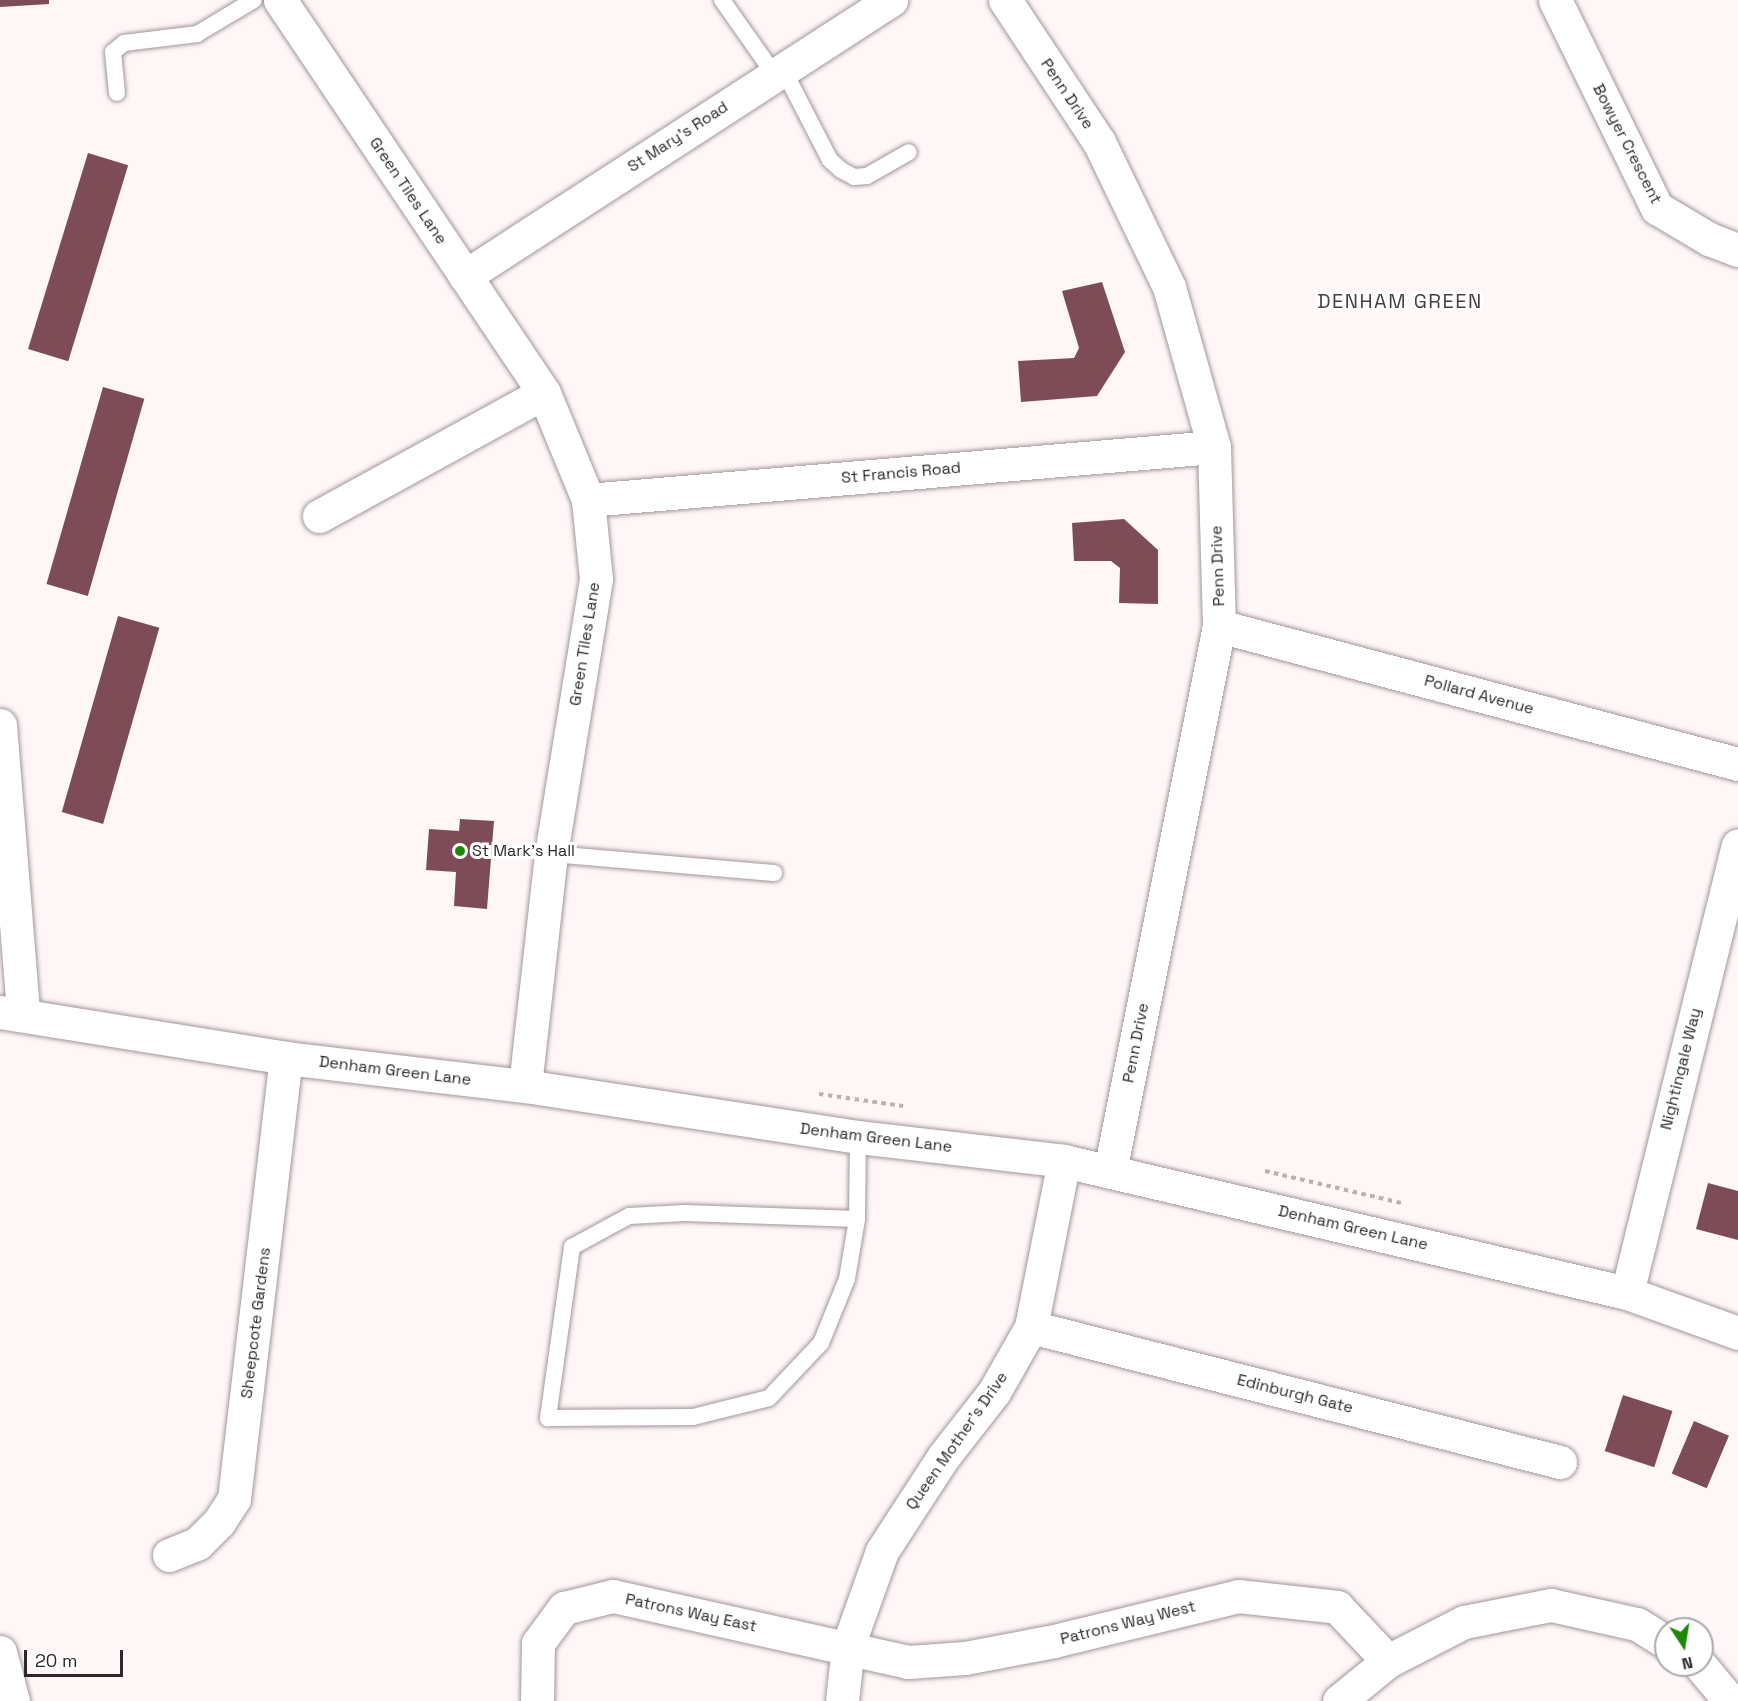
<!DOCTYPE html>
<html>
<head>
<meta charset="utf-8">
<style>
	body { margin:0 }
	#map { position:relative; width:1738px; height:1701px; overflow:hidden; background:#fef6f7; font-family:"Space Grotesk",sans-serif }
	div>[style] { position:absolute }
	.building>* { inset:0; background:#7d4c56; transform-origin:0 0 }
	.path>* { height:4px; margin-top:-2px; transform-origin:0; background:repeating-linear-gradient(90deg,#b9b2b3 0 4.5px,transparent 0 9px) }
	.roads { filter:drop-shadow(0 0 2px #a39698) drop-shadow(0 0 2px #a39698) }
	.service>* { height:16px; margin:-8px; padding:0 8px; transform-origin:8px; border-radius:8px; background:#fff }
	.minor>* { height:33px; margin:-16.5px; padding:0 16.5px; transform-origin:16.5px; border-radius:16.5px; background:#fff }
	.primary>* { height:33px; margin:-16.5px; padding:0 16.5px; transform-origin:16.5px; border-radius:16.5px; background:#fff }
	.dots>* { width:16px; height:16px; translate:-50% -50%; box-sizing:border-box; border:3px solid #fff; border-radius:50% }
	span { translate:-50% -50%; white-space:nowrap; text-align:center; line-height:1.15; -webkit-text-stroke:6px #fff; paint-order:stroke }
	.street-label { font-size:16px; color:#2c2728 }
	.poi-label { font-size:16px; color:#2c2728 }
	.left { translate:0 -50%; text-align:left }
	.quarter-label { font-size:20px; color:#483e3f; letter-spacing:1.5px }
	.north { position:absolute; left:1654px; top:1617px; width:60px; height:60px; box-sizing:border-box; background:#fff; border:2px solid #aba9a9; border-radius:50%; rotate:168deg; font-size:16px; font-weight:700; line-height:24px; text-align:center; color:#2c2728 }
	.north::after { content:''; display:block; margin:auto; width:21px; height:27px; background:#1c8905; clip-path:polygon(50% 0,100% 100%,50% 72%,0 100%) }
	.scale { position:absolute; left:24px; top:1650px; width:99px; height:27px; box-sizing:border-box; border:3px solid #2c2728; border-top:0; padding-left:8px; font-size:18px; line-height:21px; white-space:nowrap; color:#2c2728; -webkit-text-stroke:4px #fff; paint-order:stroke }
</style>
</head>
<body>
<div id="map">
	<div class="building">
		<i style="clip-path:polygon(0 0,49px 0,49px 4px,0 7px)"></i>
		<i style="left:88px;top:153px;width:42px;height:205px;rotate:17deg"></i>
		<i style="clip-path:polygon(1102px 282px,1125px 352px,1097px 396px,1021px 402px,1018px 361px,1074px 358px,1079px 348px,1062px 291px)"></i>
		<i style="left:103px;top:387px;width:43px;height:205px;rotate:16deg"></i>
		<i style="clip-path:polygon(1124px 519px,1158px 550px,1158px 604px,1119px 603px,1120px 568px,1111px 561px,1074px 561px,1072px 523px)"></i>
		<i style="left:118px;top:616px;width:43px;height:204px;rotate:16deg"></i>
		<i style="clip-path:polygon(460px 819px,494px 821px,487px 909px,454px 906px,456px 872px,426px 870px,429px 829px,459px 831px)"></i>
		<i style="clip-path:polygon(1708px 1183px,1738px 1191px,1738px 1240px,1696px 1229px)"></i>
		<i style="left:1623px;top:1395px;width:52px;height:59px;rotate:18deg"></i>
		<i style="left:1694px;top:1421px;width:38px;height:57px;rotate:23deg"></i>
	</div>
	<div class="path">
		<i style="left:819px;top:1094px;width:85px;rotate:8.1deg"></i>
		<i style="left:1265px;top:1171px;width:140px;rotate:13.2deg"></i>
	</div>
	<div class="roads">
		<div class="service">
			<i style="left:722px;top:0;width:90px;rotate:54.9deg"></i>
			<i style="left:783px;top:69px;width:102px;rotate:62.7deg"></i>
			<i style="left:830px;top:160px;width:15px;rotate:42deg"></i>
			<i style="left:841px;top:170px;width:15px;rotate:28deg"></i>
			<i style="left:854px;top:177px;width:13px;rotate:-4deg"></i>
			<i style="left:867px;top:176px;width:48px;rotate:-29.7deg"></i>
			<i style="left:117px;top:93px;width:41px;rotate:-95.6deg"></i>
			<i style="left:113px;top:52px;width:14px;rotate:-39deg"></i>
			<i style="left:124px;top:43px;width:74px;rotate:-7deg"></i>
			<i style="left:197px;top:34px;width:66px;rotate:-30.8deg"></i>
			<i style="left:551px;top:854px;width:224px;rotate:4.9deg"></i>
			<i style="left:857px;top:1219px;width:172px;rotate:-178deg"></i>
			<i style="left:685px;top:1213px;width:56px;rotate:176.9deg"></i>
			<i style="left:629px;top:1216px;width:65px;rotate:151.5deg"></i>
			<i style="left:572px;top:1247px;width:173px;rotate:98deg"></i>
			<i style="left:548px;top:1418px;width:145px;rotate:-0.4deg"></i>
			<i style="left:693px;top:1417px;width:78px;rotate:-14deg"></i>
			<i style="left:769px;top:1398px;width:76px;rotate:-46.6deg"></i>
			<i style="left:821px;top:1343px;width:69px;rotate:-67.9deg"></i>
			<i style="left:847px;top:1279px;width:61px;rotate:-80.5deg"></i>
			<i style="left:857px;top:1219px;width:82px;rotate:-89.3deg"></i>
		</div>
		<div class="minor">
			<i style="left:280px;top:0;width:473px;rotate:56.1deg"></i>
			<i style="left:544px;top:393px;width:116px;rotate:67.6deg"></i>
			<i style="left:588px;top:500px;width:79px;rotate:84.2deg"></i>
			<i style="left:596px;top:579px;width:279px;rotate:99.3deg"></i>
			<i style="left:551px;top:854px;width:233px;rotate:96.4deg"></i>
			<i style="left:1005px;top:0;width:170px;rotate:56.5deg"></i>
			<i style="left:1099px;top:142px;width:161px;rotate:64.2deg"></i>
			<i style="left:1169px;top:287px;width:166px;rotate:74.3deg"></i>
			<i style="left:1214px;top:447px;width:179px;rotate:88.4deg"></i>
			<i style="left:1219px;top:626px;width:556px;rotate:101.31deg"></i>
			<i style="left:1555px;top:0;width:232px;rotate:63.9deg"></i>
			<i style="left:1657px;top:208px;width:61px;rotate:30.8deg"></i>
			<i style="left:1709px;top:239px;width:31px;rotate:21deg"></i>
			<i style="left:465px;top:276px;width:508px;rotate:-32.94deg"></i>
			<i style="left:588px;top:500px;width:628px;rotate:-4.84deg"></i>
			<i style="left:319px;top:516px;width:256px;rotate:-28.7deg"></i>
			<i style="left:1219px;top:626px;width:537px;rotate:14.89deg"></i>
			<i style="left:0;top:725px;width:290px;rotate:85.4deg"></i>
			<i style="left:0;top:1012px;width:290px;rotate:9.1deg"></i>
			<i style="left:286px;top:1058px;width:241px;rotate:6.7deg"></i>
			<i style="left:525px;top:1086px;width:337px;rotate:8.7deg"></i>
			<i style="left:858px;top:1137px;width:207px;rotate:6.6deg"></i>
			<i style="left:1064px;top:1161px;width:578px;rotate:13.2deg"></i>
			<i style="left:1627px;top:1293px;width:118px;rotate:19.8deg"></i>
			<i style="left:1627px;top:1293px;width:461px;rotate:-76.1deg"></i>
			<i style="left:1031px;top:1327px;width:546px;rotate:14.32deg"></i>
			<i style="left:169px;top:1555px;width:31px;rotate:-22deg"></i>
			<i style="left:198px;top:1543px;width:30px;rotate:-45deg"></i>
			<i style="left:219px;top:1522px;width:27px;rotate:-57deg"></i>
			<i style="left:234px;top:1499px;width:444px;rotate:-83.3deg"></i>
			<i style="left:1700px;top:1665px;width:47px;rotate:50.2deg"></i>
			<i style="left:537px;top:1701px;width:58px;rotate:-89deg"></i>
			<i style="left:538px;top:1643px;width:44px;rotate:-53.4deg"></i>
			<i style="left:564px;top:1608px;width:50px;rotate:-13.8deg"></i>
			<i style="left:613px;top:1596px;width:302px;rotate:12.6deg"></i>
			<i style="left:908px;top:1662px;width:57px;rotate:-4deg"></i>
			<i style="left:965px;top:1658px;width:91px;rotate:-10.8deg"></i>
			<i style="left:1054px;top:1641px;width:189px;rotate:-13.7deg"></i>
			<i style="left:1238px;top:1596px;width:100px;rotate:6.3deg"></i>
			<i style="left:1337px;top:1607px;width:74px;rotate:46.6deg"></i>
			<i style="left:842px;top:1701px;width:55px;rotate:-83.8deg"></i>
			<i style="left:848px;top:1646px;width:101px;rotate:-70.3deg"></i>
			<i style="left:882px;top:1551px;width:113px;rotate:-56.9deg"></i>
			<i style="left:944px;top:1456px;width:81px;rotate:-52deg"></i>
			<i style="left:994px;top:1392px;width:75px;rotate:-60.4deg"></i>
			<i style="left:1031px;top:1327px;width:169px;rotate:-78.8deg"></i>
			<i style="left:1339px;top:1701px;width:63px;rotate:-39.2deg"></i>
			<i style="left:1388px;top:1661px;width:85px;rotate:-27.2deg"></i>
			<i style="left:1464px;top:1622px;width:89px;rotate:-11.1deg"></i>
			<i style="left:1551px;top:1605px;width:88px;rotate:12.5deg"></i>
			<i style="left:1637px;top:1624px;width:34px;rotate:32deg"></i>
		</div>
		<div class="primary">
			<i style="left:0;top:1652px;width:51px;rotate:75.1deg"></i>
		</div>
	</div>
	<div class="dots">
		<i style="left:460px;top:851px;background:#1c8905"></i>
	</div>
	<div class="street-label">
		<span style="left:1067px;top:94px;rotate:56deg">Penn Drive</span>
		<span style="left:678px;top:137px;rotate:-33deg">St Mary's Road</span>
		<span style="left:1627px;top:144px;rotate:63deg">Bowyer Crescent</span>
		<span style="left:408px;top:191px;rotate:56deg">Green Tiles Lane</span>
		<span style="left:901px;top:473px;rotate:-5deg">St Francis Road</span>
		<span style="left:1218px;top:566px;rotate:-92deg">Penn Drive</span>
		<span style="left:585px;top:644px;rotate:-81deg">Green Tiles Lane</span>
		<span style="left:1479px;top:695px;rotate:15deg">Pollard Avenue</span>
		<span style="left:1136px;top:1043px;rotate:-79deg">Penn Drive</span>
		<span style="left:1681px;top:1069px;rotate:-76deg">Nightingale Way</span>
		<span style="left:395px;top:1071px;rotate:7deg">Denham Green Lane</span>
		<span style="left:876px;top:1138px;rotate:7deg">Denham Green Lane</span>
		<span style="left:1353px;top:1228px;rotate:13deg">Denham Green Lane</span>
		<span style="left:256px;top:1323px;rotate:-83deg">Sheepcote Gardens</span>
		<span style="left:1295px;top:1394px;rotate:14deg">Edinburgh Gate</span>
		<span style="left:957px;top:1441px;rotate:-55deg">Queen Mother's Drive</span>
		<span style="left:691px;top:1613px;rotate:12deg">Patrons Way East</span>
		<span style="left:1128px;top:1623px;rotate:-14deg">Patrons Way West</span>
	</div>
	<div class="poi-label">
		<span class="left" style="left:472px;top:851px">St Mark's Hall</span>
	</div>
	<div class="quarter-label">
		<span style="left:1400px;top:301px">DENHAM GREEN</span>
	</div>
	<div class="north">N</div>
	<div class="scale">20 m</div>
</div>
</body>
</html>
